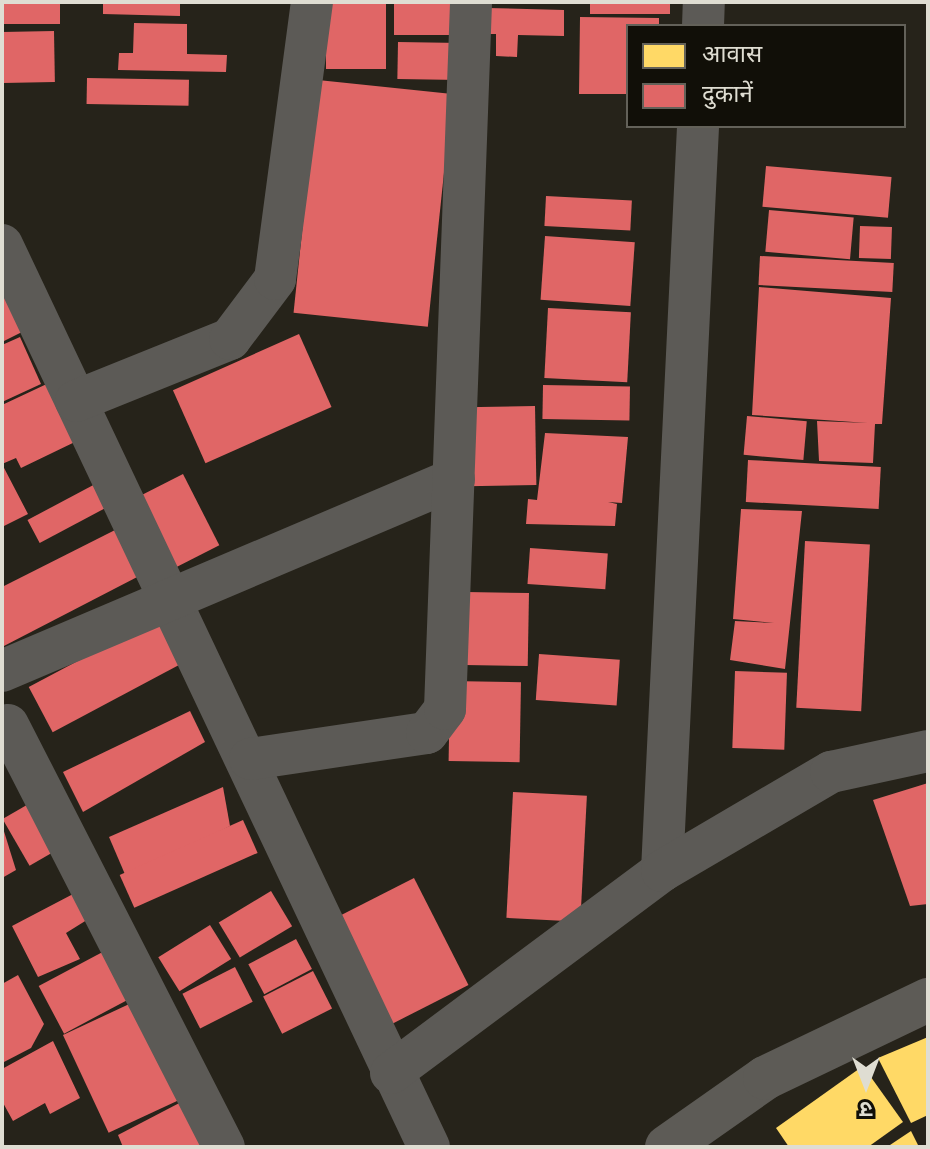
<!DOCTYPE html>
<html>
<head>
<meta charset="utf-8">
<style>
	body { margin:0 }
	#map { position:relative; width:930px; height:1149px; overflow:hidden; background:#26231a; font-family:"Crimson Pro","Noto Sans Devanagari",serif }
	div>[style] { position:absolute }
	.homes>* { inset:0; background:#ffd966 }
	.shops>* { inset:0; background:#e06666; transform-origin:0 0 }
	.minor>* { height:42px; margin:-21px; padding:0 21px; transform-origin:21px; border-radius:21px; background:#5c5a56 }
	.major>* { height:44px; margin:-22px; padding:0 22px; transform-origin:22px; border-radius:22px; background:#5d5b56 }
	span { translate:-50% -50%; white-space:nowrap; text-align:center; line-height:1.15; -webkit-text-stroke:8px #110f08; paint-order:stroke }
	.frame { position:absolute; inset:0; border:4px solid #dfddd2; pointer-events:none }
	.legend { position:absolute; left:626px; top:24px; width:280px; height:104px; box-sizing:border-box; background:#110f08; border:2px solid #636159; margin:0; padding:10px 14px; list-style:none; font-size:24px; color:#dfddd2 }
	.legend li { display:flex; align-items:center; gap:16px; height:40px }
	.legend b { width:40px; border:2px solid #636159 }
	.north { position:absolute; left:826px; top:1045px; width:80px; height:80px; -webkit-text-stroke:6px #110f08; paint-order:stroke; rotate:180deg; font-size:22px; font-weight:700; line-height:32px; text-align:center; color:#dfddd2 }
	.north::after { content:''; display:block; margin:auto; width:28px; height:36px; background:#dfddd2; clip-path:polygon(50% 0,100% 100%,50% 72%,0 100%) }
</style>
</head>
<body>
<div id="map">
	<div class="homes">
		<i style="clip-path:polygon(928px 1037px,928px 1115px,911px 1123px,878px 1058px)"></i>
		<i style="clip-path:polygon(863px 1066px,903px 1122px,868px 1147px,789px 1147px,776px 1128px)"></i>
		<i style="clip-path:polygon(911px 1131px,919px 1147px,887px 1147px)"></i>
	</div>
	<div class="shops">
		<i style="left:2px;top:2px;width:58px;height:22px"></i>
		<i style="clip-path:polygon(103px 2px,180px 2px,180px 16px,103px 14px)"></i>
		<i style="left:326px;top:2px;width:60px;height:67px"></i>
		<i style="left:394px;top:2px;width:70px;height:33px"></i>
		<i style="left:590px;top:2px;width:80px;height:12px"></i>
		<i style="clip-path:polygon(487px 8px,564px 10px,564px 36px,518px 35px,517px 57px,496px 56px,496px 34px,487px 34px)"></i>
		<i style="clip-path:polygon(580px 17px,659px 18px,659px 26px,628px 26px,628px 94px,579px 94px)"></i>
		<i style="clip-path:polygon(134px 23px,187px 24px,187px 54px,227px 55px,226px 72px,118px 70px,119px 53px,133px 53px)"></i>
		<i style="left:54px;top:31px;width:51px;height:52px;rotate:89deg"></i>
		<i style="left:398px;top:42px;width:63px;height:37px;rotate:1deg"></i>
		<i style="left:87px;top:78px;width:102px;height:26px;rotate:1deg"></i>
		<i style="left:318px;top:80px;width:135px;height:234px;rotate:6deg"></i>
		<i style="left:766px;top:166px;width:126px;height:41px;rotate:5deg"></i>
		<i style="left:546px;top:196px;width:86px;height:30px;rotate:3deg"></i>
		<i style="left:769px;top:210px;width:85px;height:42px;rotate:5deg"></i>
		<i style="left:860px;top:226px;width:32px;height:32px;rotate:2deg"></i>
		<i style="left:545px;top:236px;width:90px;height:64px;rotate:4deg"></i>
		<i style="left:760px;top:256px;width:134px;height:29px;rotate:3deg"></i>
		<i style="clip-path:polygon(2px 286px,22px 332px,2px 342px)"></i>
		<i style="clip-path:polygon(759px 287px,891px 298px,882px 424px,875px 424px,873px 463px,819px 461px,817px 421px,868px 423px,752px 415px)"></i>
		<i style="left:548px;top:308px;width:83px;height:70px;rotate:3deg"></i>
		<i style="left:299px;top:334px;width:80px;height:138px;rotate:66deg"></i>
		<i style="clip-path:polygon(20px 337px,41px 384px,2px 402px,2px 345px)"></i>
		<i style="clip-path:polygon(51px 382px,79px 440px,21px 468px,16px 458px,2px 464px,28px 514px,2px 527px,2px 405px)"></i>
		<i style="left:543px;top:385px;width:87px;height:34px;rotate:1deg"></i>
		<i style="left:535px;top:406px;width:79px;height:70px;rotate:89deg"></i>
		<i style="left:747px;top:416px;width:60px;height:39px;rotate:5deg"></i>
		<i style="clip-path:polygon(545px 433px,628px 437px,622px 503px,608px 502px,617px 504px,615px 526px,526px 524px,528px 499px,537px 500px)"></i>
		<i style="left:748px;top:460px;width:133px;height:42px;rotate:3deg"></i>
		<i style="left:183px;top:474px;width:80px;height:54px;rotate:63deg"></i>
		<i style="left:99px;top:482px;width:26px;height:81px;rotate:62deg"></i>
		<i style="clip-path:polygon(741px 509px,802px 511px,785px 669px,730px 660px,735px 621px,774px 623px,733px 619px)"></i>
		<i style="clip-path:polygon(123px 526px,143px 574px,2px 647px,2px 587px)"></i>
		<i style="left:805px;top:541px;width:65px;height:167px;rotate:3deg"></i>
		<i style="left:530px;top:548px;width:78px;height:36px;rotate:4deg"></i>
		<i style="left:466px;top:592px;width:63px;height:73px;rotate:1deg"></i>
		<i style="left:170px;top:612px;width:51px;height:160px;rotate:62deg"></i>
		<i style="left:539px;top:654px;width:81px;height:46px;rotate:4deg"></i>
		<i style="left:735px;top:671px;width:52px;height:77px;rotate:2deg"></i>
		<i style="left:450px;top:681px;width:71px;height:80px;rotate:1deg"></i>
		<i style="clip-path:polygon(190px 711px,205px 742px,83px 812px,63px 772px)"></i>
		<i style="clip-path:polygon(928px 783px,928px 904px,910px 906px,873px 800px)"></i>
		<i style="clip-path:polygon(223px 787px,230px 826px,127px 879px,109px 837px)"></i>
		<i style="left:513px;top:792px;width:74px;height:126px;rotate:3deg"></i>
		<i style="left:32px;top:802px;width:54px;height:34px;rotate:60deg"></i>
		<i style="left:243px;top:820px;width:36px;height:135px;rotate:66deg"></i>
		<i style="clip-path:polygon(2px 825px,16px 870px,2px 878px)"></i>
		<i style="left:414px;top:878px;width:120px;height:86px;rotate:63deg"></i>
		<i style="left:271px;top:891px;width:41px;height:61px;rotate:59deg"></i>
		<i style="clip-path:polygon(75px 893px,90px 918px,66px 933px,80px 959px,38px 977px,12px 926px)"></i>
		<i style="left:210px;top:925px;width:40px;height:61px;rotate:58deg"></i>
		<i style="left:296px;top:939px;width:34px;height:54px;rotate:62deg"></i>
		<i style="left:112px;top:947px;width:54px;height:83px;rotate:62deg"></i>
		<i style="left:235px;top:967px;width:39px;height:59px;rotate:63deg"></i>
		<i style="left:313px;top:971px;width:42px;height:56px;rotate:63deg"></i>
		<i style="clip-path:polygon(18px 975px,44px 1024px,31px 1048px,2px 1063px,2px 984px)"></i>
		<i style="left:140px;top:999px;width:108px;height:85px;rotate:65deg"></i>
		<i style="clip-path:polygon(53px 1041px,80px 1098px,50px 1114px,45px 1103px,13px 1121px,2px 1101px,2px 1069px)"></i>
		<i style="clip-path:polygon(187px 1099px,209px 1142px,199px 1147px,123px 1147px,118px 1135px)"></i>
	</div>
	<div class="minor">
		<i style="left:703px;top:26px;width:24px;rotate:-88deg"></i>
		<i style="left:2px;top:245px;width:998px;rotate:64.67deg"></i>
		<i style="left:76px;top:401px;width:166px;rotate:-21.9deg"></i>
		<i style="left:230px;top:339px;width:75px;rotate:-53.1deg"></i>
		<i style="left:275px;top:279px;width:279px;rotate:-82.4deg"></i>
		<i style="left:2px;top:671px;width:491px;rotate:-23deg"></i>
		<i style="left:8px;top:725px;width:474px;rotate:62.9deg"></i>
		<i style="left:250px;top:759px;width:179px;rotate:-8.4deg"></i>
		<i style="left:427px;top:733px;width:30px;rotate:-53deg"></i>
		<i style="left:445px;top:709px;width:707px;rotate:-87.89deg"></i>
		<i style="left:662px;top:871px;width:746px;rotate:-87.23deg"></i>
		<i style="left:391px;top:1073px;width:338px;rotate:-36.7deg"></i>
		<i style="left:662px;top:871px;width:196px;rotate:-30.4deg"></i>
		<i style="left:831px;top:772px;width:99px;rotate:-12.2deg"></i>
	</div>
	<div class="major">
		<i style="left:667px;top:1147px;width:120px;rotate:-35.1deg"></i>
		<i style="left:765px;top:1078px;width:181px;rotate:-25.6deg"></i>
	</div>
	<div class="frame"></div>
	<ul class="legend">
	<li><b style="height:22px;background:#ffd966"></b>आवास</li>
	<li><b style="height:22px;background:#e06666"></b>दुकानें</li>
	</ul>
	<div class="north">उ</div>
</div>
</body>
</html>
